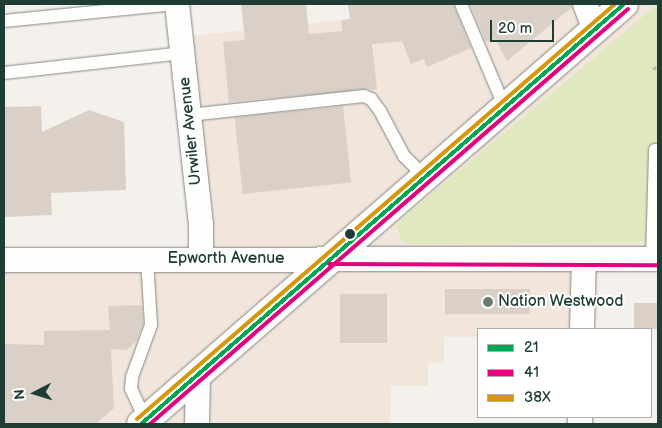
<!DOCTYPE html>
<html>
<head>
<meta charset="utf-8">
<style>
	body { margin:0 }
	#map { position:relative; width:662px; height:428px; overflow:hidden; background:#f4f0ec; font-family:"Balsamiq Sans",sans-serif }
	div>[style] { position:absolute }
	.built>* { inset:0; background:#f2e5dc }
	.green>* { inset:0; background:#e0e9be }
	.building>* { inset:0; background:#dad0c7; transform-origin:0 0 }
	.path>* { height:3px; margin-top:-1.5px; transform-origin:0; background:repeating-linear-gradient(90deg,#b4b7b6 0 4px,transparent 0 8px) }
	.roads { filter:drop-shadow(0 0 1px #848885) drop-shadow(0 0 1px #848885) }
	.service>* { height:12px; margin:-6px; padding:0 6px; transform-origin:6px; border-radius:6px; background:#fdfdfc }
	.minor>* { height:24px; margin:-12px; padding:0 12px; transform-origin:12px; border-radius:12px; background:#fdfdfc }
	.secondary>* { height:28px; margin:-14px; padding:0 14px; transform-origin:14px; border-radius:14px; background:#fdfdfc }
	.bus-1>* { height:4px; margin:-2px; padding:0 2px; transform-origin:2px; border-radius:2px; background:#00a651 }
	.bus-2>* { height:4px; margin:-2px; padding:0 2px; transform-origin:2px; border-radius:2px; background:#e5007d }
	.bus-3>* { height:4px; margin:-2px; padding:0 2px; transform-origin:2px; border-radius:2px; background:#d79608 }
	.dots>* { width:14px; height:14px; translate:-50% -50%; box-sizing:border-box; border:2px solid #fff; border-radius:50% }
	span { translate:-50% -50%; white-space:nowrap; text-align:center; line-height:1.15; -webkit-text-stroke:4px #fff; paint-order:stroke }
	.street-label { font-size:16px; color:#1f3d34 }
	.poi-label { font-size:16px; color:#1f3d34 }
	.left { translate:0 -50%; text-align:left }
	.frame { position:absolute; inset:0; border:5px solid #1f3d34; pointer-events:none }
	.legend { position:absolute; left:477px; top:328px; width:175px; height:90px; box-sizing:border-box; background:#fff; border:1px solid #a5b1ae; margin:0; padding:6px 9px; list-style:none; font-size:15px; color:#1f3d34 }
	.legend li { display:flex; align-items:center; gap:10px; height:25px }
	.legend b { width:25px; border:1px solid #a5b1ae }
	.north { position:absolute; left:10px; top:368px; width:50px; height:50px; -webkit-text-stroke:4px #fff; paint-order:stroke; rotate:265deg; font-size:14px; font-weight:700; line-height:20px; text-align:center; color:#1f3d34 }
	.north::after { content:''; display:block; margin:auto; width:18px; height:22px; background:#1f3d34; clip-path:polygon(50% 0,100% 100%,50% 72%,0 100%) }
	.scale { position:absolute; left:490px; top:20px; width:64px; height:22px; box-sizing:border-box; border:2px solid #1f3d34; border-top:0; padding-left:6px; font-size:15px; line-height:18px; white-space:nowrap; color:#1f3d34; -webkit-text-stroke:4px #fff; paint-order:stroke }
</style>
</head>
<body>
<div id="map">
	<div class="built">
		<i style="clip-path:polygon(377px 4px,658px 4px,658px 259px,584px 259px,582px 329px,478px 329px,478px 337px,444px 337px,444px 363px,428px 363px,428px 386px,391px 386px,390px 424px,4px 424px,4px 260px,201px 259px,181px 37px,379px 16px)"></i>
	</div>
	<div class="green">
		<i style="clip-path:polygon(658px 4px,658px 242px,409px 244px,401px 241px,397px 226px,405px 216px)"></i>
	</div>
	<div class="building">
		<i style="clip-path:polygon(241px 4px,306px 4px,309px 34px,342px 31px,341px 20px,350px 19px,348px 4px,453px 4px,471px 48px,427px 67px,424px 59px,411px 64px,402px 41px,372px 44px,377px 89px,229px 102px,223px 42px,245px 40px)"></i>
		<i style="clip-path:polygon(470px 4px,572px 4px,572px 7px,507px 61px,495px 39px,486px 42px)"></i>
		<i style="clip-path:polygon(41px 106px,42px 132px,89px 110px,124px 122px,126px 190px,51px 193px,52px 215px,4px 217px,4px 107px)"></i>
		<i style="left:343px;top:106px;width:77px;height:109px;rotate:84deg"></i>
		<i style="left:530px;top:289px;width:25px;height:85px;rotate:90deg"></i>
		<i style="left:340px;top:294px;width:47px;height:49px"></i>
		<i style="left:634px;top:303px;width:24px;height:26px"></i>
		<i style="clip-path:polygon(142px 305px,143px 324px,137px 341px,126px 350px,111px 349px,114px 408px,96px 424px,4px 424px,4px 344px,44px 345px,44px 331px,110px 330px,108px 306px)"></i>
	</div>
	<div class="path">
		<i style="left:653px;top:69px;width:6px;rotate:-31deg"></i>
	</div>
	<div class="roads">
		<div class="service">
			<i style="left:461px;top:4px;width:111px;rotate:67.1deg"></i>
			<i style="left:4px;top:21px;width:172px;rotate:-5.7deg"></i>
			<i style="left:4px;top:73px;width:180px;rotate:-6.4deg"></i>
			<i style="left:189px;top:115px;width:176px;rotate:-6.2deg"></i>
			<i style="left:364px;top:96px;width:8px;rotate:23deg"></i>
			<i style="left:371px;top:99px;width:15px;rotate:53deg"></i>
			<i style="left:380px;top:111px;width:51px;rotate:61.9deg"></i>
			<i style="left:404px;top:156px;width:28px;rotate:45deg"></i>
			<i style="left:652px;top:259px;width:109px;rotate:-88.4deg"></i>
			<i style="left:655px;top:150px;width:3px"></i>
			<i style="left:146px;top:421px;width:35px;rotate:-115deg"></i>
			<i style="left:131px;top:389px;width:12px;rotate:-85deg"></i>
			<i style="left:132px;top:377px;width:55px;rotate:-69.9deg"></i>
			<i style="left:151px;top:325px;width:66px;rotate:-93.5deg"></i>
		</div>
		<div class="minor">
			<i style="left:177px;top:4px;width:221px;rotate:83.8deg"></i>
			<i style="left:201px;top:224px;width:35px;rotate:90deg"></i>
			<i style="left:585px;top:4px;width:26px;rotate:69deg"></i>
			<i style="left:4px;top:260px;width:654px;rotate:-0.09deg"></i>
			<i style="left:582px;top:329px;width:70px;rotate:-88.4deg"></i>
			<i style="left:197px;top:424px;width:48px;rotate:-88.8deg"></i>
			<i style="left:580px;top:424px;width:7px;rotate:-90deg"></i>
		</div>
		<div class="secondary">
			<i style="left:141px;top:424px;width:640px;rotate:-41.01deg"></i>
		</div>
	</div>
	<div class="bus-1">
		<i style="left:141px;top:424px;width:640px;rotate:-41.01deg"></i>
	</div>
	<div class="bus-2">
		<i style="left:329px;top:264px;width:329px;rotate:0.2deg"></i>
		<i style="left:150px;top:424px;width:633px;rotate:-40.96deg"></i>
	</div>
	<div class="bus-3">
		<i style="left:137px;top:419px;width:633px;rotate:-40.96deg"></i>
	</div>
	<div class="dots">
		<i style="left:350px;top:234px;background:#1f3d34"></i>
		<i style="left:488px;top:302px;background:#6a7c74"></i>
	</div>
	<div class="street-label">
		<span style="left:191px;top:131px;rotate:-96deg">Urwiler Avenue</span>
		<span style="left:226px;top:259px">Epworth Avenue</span>
	</div>
	<div class="poi-label">
		<span class="left" style="left:498px;top:302px">Nation Westwood</span>
	</div>
	<div class="frame"></div>
	<ul class="legend">
	<li><b style="height:6px;background:#00a651"></b>21</li>
	<li><b style="height:6px;background:#e5007d"></b>41</li>
	<li><b style="height:6px;background:#d79608"></b>38X</li>
	</ul>
	<div class="north">N</div>
	<div class="scale">20 m</div>
</div>
</body>
</html>
